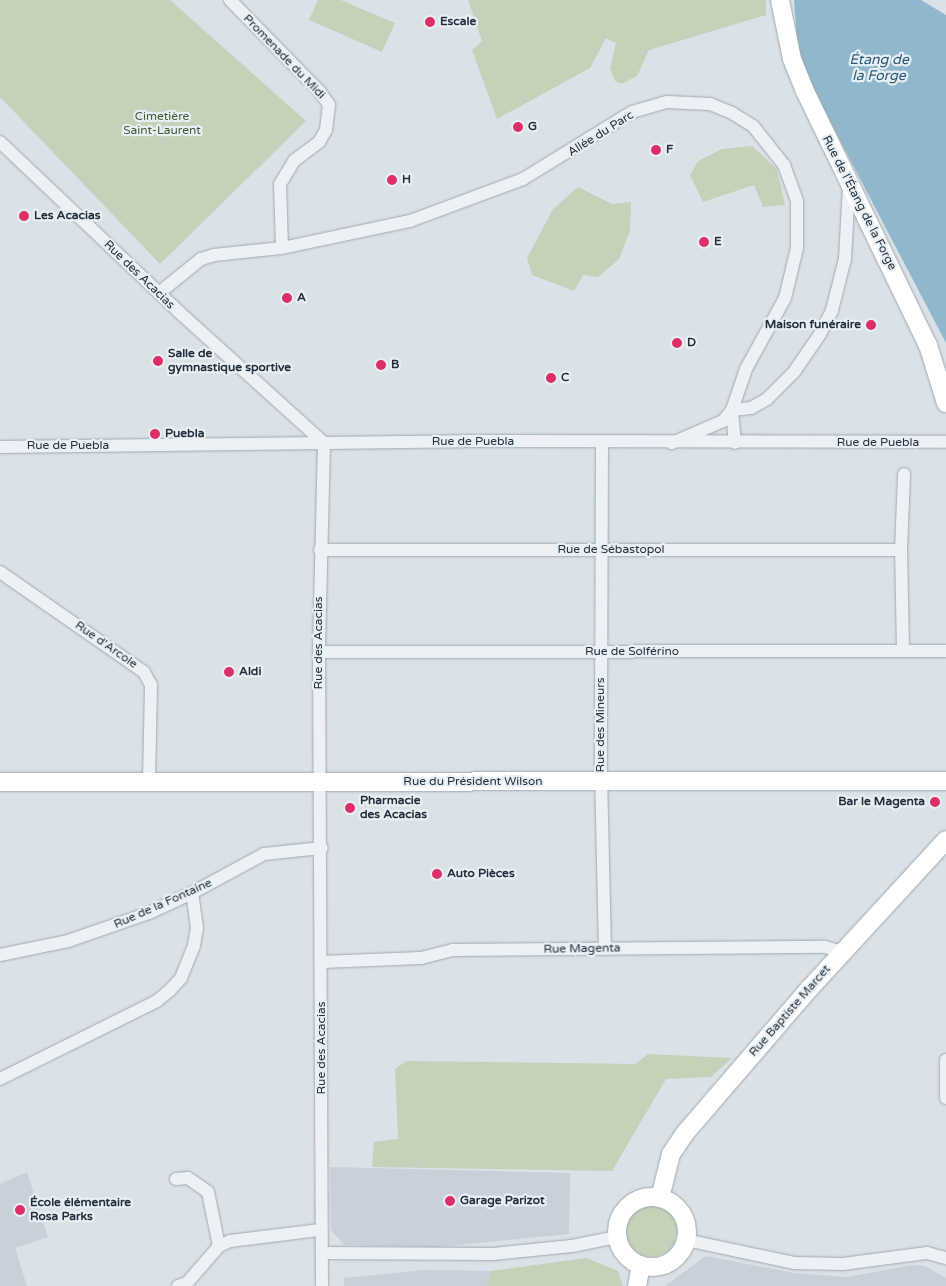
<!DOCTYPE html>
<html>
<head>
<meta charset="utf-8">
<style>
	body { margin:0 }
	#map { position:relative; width:946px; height:1286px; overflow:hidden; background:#dae1e7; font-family:"Varela Round",sans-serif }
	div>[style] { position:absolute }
	.built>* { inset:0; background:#c8d1d9 }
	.green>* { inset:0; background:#c4d2ba }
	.round { border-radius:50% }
	.water>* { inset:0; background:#90b7cb }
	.roads { filter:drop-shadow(0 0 1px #9fa9b1) drop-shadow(0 0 1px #9fa9b1) }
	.street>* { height:12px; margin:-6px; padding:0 6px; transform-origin:6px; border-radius:6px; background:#edf1f5 }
	.secondary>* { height:18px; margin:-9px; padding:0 9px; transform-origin:9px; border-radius:9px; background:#fff }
	.secondary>.ring { margin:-9px; padding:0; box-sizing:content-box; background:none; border:18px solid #fff; border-radius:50% }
	.dots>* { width:14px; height:14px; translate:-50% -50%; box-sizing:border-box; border:2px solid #e9f0f5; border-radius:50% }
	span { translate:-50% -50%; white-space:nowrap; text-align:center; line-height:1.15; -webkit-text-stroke:4.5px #e9f0f5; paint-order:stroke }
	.poi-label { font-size:12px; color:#23313e; font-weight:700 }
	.left { translate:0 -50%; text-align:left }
	.right { translate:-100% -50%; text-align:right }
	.street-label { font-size:12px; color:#23313e }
	.park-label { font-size:12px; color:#3f5b2f }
	.water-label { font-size:14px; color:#295875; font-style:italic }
</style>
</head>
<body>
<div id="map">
	<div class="built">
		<i style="clip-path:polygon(330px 1167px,570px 1173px,569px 1234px,437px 1247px,344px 1245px,331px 1230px)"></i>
		<i style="clip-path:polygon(27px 1172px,48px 1237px,15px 1248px,27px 1286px,0 1286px,0 1184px)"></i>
		<i style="clip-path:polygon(706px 1256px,794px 1273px,847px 1277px,913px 1265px,925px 1266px,946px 1278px,946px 1286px,665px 1286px)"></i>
		<i style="clip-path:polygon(425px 1270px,491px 1271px,486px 1286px,344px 1286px,344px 1278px)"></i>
	</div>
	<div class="green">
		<i style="clip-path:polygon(0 0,170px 0,306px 121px,160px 264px,0 97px)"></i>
		<i style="clip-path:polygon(318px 0,341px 0,395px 23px,382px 52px,309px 20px)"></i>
		<i style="clip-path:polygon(468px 0,766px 0,766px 15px,649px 50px,637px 76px,621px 84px,615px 81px,610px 68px,616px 43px,606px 38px,590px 68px,497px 119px,472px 50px,482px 41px)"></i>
		<i style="clip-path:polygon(752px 146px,777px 169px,785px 205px,763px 207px,754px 185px,703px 202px,690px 175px,698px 161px,722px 149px)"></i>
		<i style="clip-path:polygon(578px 187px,612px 204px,631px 202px,630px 231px,619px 259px,598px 277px,583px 275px,574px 291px,532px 275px,527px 258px,553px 209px)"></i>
		<i style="clip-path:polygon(648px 1054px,732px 1058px,711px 1077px,666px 1079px,612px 1171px,372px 1167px,374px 1142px,398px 1139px,395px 1069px,406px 1061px,635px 1064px)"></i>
		<i class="round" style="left:625px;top:1205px;width:52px;height:52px"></i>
		<i style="clip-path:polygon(586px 1258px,618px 1271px,623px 1286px,486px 1286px,491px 1271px)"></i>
	</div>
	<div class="water">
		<i style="clip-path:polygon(794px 0,921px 0,946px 15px,946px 343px,812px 87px,798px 52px)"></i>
	</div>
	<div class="roads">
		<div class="street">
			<i style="left:230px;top:0;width:129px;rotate:45.6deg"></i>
			<i style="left:320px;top:92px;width:16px;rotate:55deg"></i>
			<i style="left:329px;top:105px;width:25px;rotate:97deg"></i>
			<i style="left:326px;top:130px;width:14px;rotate:120deg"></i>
			<i style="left:319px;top:142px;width:31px;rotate:143deg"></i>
			<i style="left:294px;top:161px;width:27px;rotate:121deg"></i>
			<i style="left:280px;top:184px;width:64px;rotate:88.2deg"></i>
			<i style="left:0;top:142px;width:247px;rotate:43.5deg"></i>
			<i style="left:179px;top:312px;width:195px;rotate:42.1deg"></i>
			<i style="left:324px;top:443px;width:209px;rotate:91.4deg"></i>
			<i style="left:319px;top:652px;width:634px;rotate:89.73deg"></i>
			<i style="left:159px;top:293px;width:54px;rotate:-39deg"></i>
			<i style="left:201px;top:259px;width:14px;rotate:-17deg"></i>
			<i style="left:214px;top:255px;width:68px;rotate:-5.9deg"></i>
			<i style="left:282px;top:248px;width:131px;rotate:-11.9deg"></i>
			<i style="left:410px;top:221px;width:121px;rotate:-20.4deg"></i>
			<i style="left:523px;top:179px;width:128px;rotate:-31.6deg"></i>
			<i style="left:632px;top:112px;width:36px;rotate:-16deg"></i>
			<i style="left:667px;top:102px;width:43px;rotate:2.7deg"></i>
			<i style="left:710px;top:104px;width:24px;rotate:22deg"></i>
			<i style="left:732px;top:113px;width:25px;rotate:32deg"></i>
			<i style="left:753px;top:126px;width:50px;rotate:51.5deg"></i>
			<i style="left:784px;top:165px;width:38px;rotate:70deg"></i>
			<i style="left:797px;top:201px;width:47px;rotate:90deg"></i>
			<i style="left:797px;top:248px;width:51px;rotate:103.5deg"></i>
			<i style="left:785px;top:298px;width:81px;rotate:118.8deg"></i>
			<i style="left:746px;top:369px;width:43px;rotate:108.9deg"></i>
			<i style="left:732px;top:410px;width:14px;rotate:129deg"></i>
			<i style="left:723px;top:421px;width:56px;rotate:156.7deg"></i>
			<i style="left:732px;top:410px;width:19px;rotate:-6deg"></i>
			<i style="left:751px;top:408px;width:18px;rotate:-29deg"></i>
			<i style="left:767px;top:399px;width:38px;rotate:-45deg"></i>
			<i style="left:794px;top:372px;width:46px;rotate:-55.6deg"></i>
			<i style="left:820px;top:334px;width:27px;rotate:-63deg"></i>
			<i style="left:832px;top:310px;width:53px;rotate:-75.7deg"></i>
			<i style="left:845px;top:259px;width:73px;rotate:-86.9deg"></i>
			<i style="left:732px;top:410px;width:33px;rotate:85deg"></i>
			<i style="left:602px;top:442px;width:332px;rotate:90.2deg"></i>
			<i style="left:601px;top:774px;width:175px;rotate:88.7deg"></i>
			<i style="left:0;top:447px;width:464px;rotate:-0.7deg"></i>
			<i style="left:464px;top:441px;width:482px;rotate:0.1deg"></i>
			<i style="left:320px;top:550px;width:581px"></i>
			<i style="left:0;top:572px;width:175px;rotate:34.8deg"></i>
			<i style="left:144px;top:672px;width:15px;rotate:62deg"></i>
			<i style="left:151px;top:685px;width:97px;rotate:91.2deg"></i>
			<i style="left:903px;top:651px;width:101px;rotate:-91.1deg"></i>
			<i style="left:901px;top:550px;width:76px;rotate:-87.7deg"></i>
			<i style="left:319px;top:652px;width:627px;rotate:-0.09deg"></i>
			<i style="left:0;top:955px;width:69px;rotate:-11.6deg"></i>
			<i style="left:68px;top:941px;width:86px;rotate:-19.1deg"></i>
			<i style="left:149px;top:913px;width:47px;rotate:-24.9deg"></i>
			<i style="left:192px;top:893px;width:82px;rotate:-28.4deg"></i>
			<i style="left:264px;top:854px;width:58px;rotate:-5.9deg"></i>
			<i style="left:322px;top:962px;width:99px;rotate:-2.3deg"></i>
			<i style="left:421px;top:958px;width:32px;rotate:-14deg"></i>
			<i style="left:452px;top:950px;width:373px;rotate:-0.5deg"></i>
			<i style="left:825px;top:947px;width:18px;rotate:16deg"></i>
			<i style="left:946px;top:1060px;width:38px;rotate:90deg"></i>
			<i style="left:0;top:1079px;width:175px;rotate:-26.4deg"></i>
			<i style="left:157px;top:1001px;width:17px;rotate:-40deg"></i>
			<i style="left:170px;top:990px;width:16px;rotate:-47deg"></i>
			<i style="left:181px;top:978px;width:35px;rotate:-68deg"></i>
			<i style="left:194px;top:945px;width:17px;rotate:-80deg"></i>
			<i style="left:197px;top:928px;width:35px;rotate:-98deg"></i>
			<i style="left:176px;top:1179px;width:12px;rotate:-5deg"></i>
			<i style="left:188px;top:1178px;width:24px;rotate:35deg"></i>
			<i style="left:208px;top:1192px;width:55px;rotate:78.5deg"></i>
			<i style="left:686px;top:1240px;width:110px;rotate:12deg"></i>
			<i style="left:794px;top:1263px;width:49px;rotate:1.2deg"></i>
			<i style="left:843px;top:1264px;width:85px;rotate:-7.5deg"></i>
			<i style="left:927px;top:1253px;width:20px;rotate:15deg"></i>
			<i style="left:322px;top:1253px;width:171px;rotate:0.3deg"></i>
			<i style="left:493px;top:1254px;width:79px;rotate:-5.8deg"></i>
			<i style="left:572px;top:1246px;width:46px;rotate:-11.3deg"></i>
			<i style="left:178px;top:1286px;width:9px;rotate:-18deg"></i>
			<i style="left:187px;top:1283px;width:49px;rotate:-49.1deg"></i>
			<i style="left:219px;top:1246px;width:12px;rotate:-24deg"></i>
			<i style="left:230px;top:1241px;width:91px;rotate:-7deg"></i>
		</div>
		<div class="secondary">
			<i style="left:780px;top:0;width:60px;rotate:78.5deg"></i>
			<i style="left:792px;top:59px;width:32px;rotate:68deg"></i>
			<i style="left:804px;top:89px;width:284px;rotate:64.2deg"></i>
			<i style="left:928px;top:345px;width:61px;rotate:72.8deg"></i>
			<i style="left:0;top:782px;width:946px;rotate:-0.06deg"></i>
			<i class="ring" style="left:617px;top:1197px;width:52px;height:52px"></i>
			<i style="left:660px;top:1198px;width:45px;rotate:-76deg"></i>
			<i style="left:671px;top:1154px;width:27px;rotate:-56deg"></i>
			<i style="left:686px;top:1132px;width:190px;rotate:-49.3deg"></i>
			<i style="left:810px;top:988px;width:201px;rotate:-47.4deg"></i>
			<i style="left:637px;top:1286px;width:21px;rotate:-79deg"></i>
		</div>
	</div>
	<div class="dots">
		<i style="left:430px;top:22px;background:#dc2f67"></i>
		<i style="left:518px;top:127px;background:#dc2f67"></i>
		<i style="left:656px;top:150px;background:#dc2f67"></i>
		<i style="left:392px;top:180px;background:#dc2f67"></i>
		<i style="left:24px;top:216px;background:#dc2f67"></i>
		<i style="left:704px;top:242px;background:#dc2f67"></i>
		<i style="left:287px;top:298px;background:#dc2f67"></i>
		<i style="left:871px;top:325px;background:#dc2f67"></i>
		<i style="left:677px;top:343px;background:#dc2f67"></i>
		<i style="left:158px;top:361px;background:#dc2f67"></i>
		<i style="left:381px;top:365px;background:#dc2f67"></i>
		<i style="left:551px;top:378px;background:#dc2f67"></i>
		<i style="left:155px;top:434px;background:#dc2f67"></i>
		<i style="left:229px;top:672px;background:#dc2f67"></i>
		<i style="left:935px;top:802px;background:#dc2f67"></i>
		<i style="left:350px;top:808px;background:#dc2f67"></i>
		<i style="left:437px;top:874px;background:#dc2f67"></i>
		<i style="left:450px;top:1201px;background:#dc2f67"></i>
		<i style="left:20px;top:1210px;background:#dc2f67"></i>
	</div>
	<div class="poi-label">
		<span class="left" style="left:440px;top:22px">Escale</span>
		<span class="left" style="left:528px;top:127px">G</span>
		<span class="left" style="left:666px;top:150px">F</span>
		<span class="left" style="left:402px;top:180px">H</span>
		<span class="left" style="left:34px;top:216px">Les Acacias</span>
		<span class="left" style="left:714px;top:242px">E</span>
		<span class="left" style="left:297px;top:298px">A</span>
		<span class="right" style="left:861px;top:325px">Maison funéraire</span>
		<span class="left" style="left:687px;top:343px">D</span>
		<span class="left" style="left:168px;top:361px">Salle de<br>gymnastique sportive</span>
		<span class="left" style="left:391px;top:365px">B</span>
		<span class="left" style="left:561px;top:378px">C</span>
		<span class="left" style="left:165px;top:434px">Puebla</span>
		<span class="left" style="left:239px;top:672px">Aldi</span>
		<span class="left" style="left:360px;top:808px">Pharmacie<br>des Acacias</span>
		<span class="right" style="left:925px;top:802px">Bar le Magenta</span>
		<span class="left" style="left:447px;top:874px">Auto Pièces</span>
		<span class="left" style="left:460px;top:1201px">Garage Parizot</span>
		<span class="left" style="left:30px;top:1210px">École élémentaire<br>Rosa Parks</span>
	</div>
	<div class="street-label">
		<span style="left:284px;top:57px;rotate:46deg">Promenade du Midi</span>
		<span style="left:601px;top:134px;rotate:-32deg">Allée du Parc</span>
		<span style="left:859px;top:203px;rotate:63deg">Rue de l'Étang de la Forge</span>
		<span style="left:139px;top:275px;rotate:44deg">Rue des Acacias</span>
		<span style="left:473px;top:442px">Rue de Puebla</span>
		<span style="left:878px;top:443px">Rue de Puebla</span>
		<span style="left:68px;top:446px">Rue de Puebla</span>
		<span style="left:611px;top:550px">Rue de Sébastopol</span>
		<span style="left:319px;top:643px;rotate:-90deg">Rue des Acacias</span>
		<span style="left:106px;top:645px;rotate:35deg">Rue d'Arcole</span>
		<span style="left:632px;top:652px">Rue de Solférino</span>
		<span style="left:601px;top:725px;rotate:-90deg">Rue des Mineurs</span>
		<span style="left:473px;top:782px">Rue du Président Wilson</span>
		<span style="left:163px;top:904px;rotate:-24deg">Rue de la Fontaine</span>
		<span style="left:582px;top:949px;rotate:-1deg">Rue Magenta</span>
		<span style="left:790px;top:1011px;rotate:-49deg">Rue Baptiste Marcet</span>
		<span style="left:322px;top:1048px;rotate:-90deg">Rue des Acacias</span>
	</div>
	<div class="park-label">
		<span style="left:162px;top:124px">Cimetière<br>Saint-Laurent</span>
	</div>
	<div class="water-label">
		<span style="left:879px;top:68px">Étang de<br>la Forge</span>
	</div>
</div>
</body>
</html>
